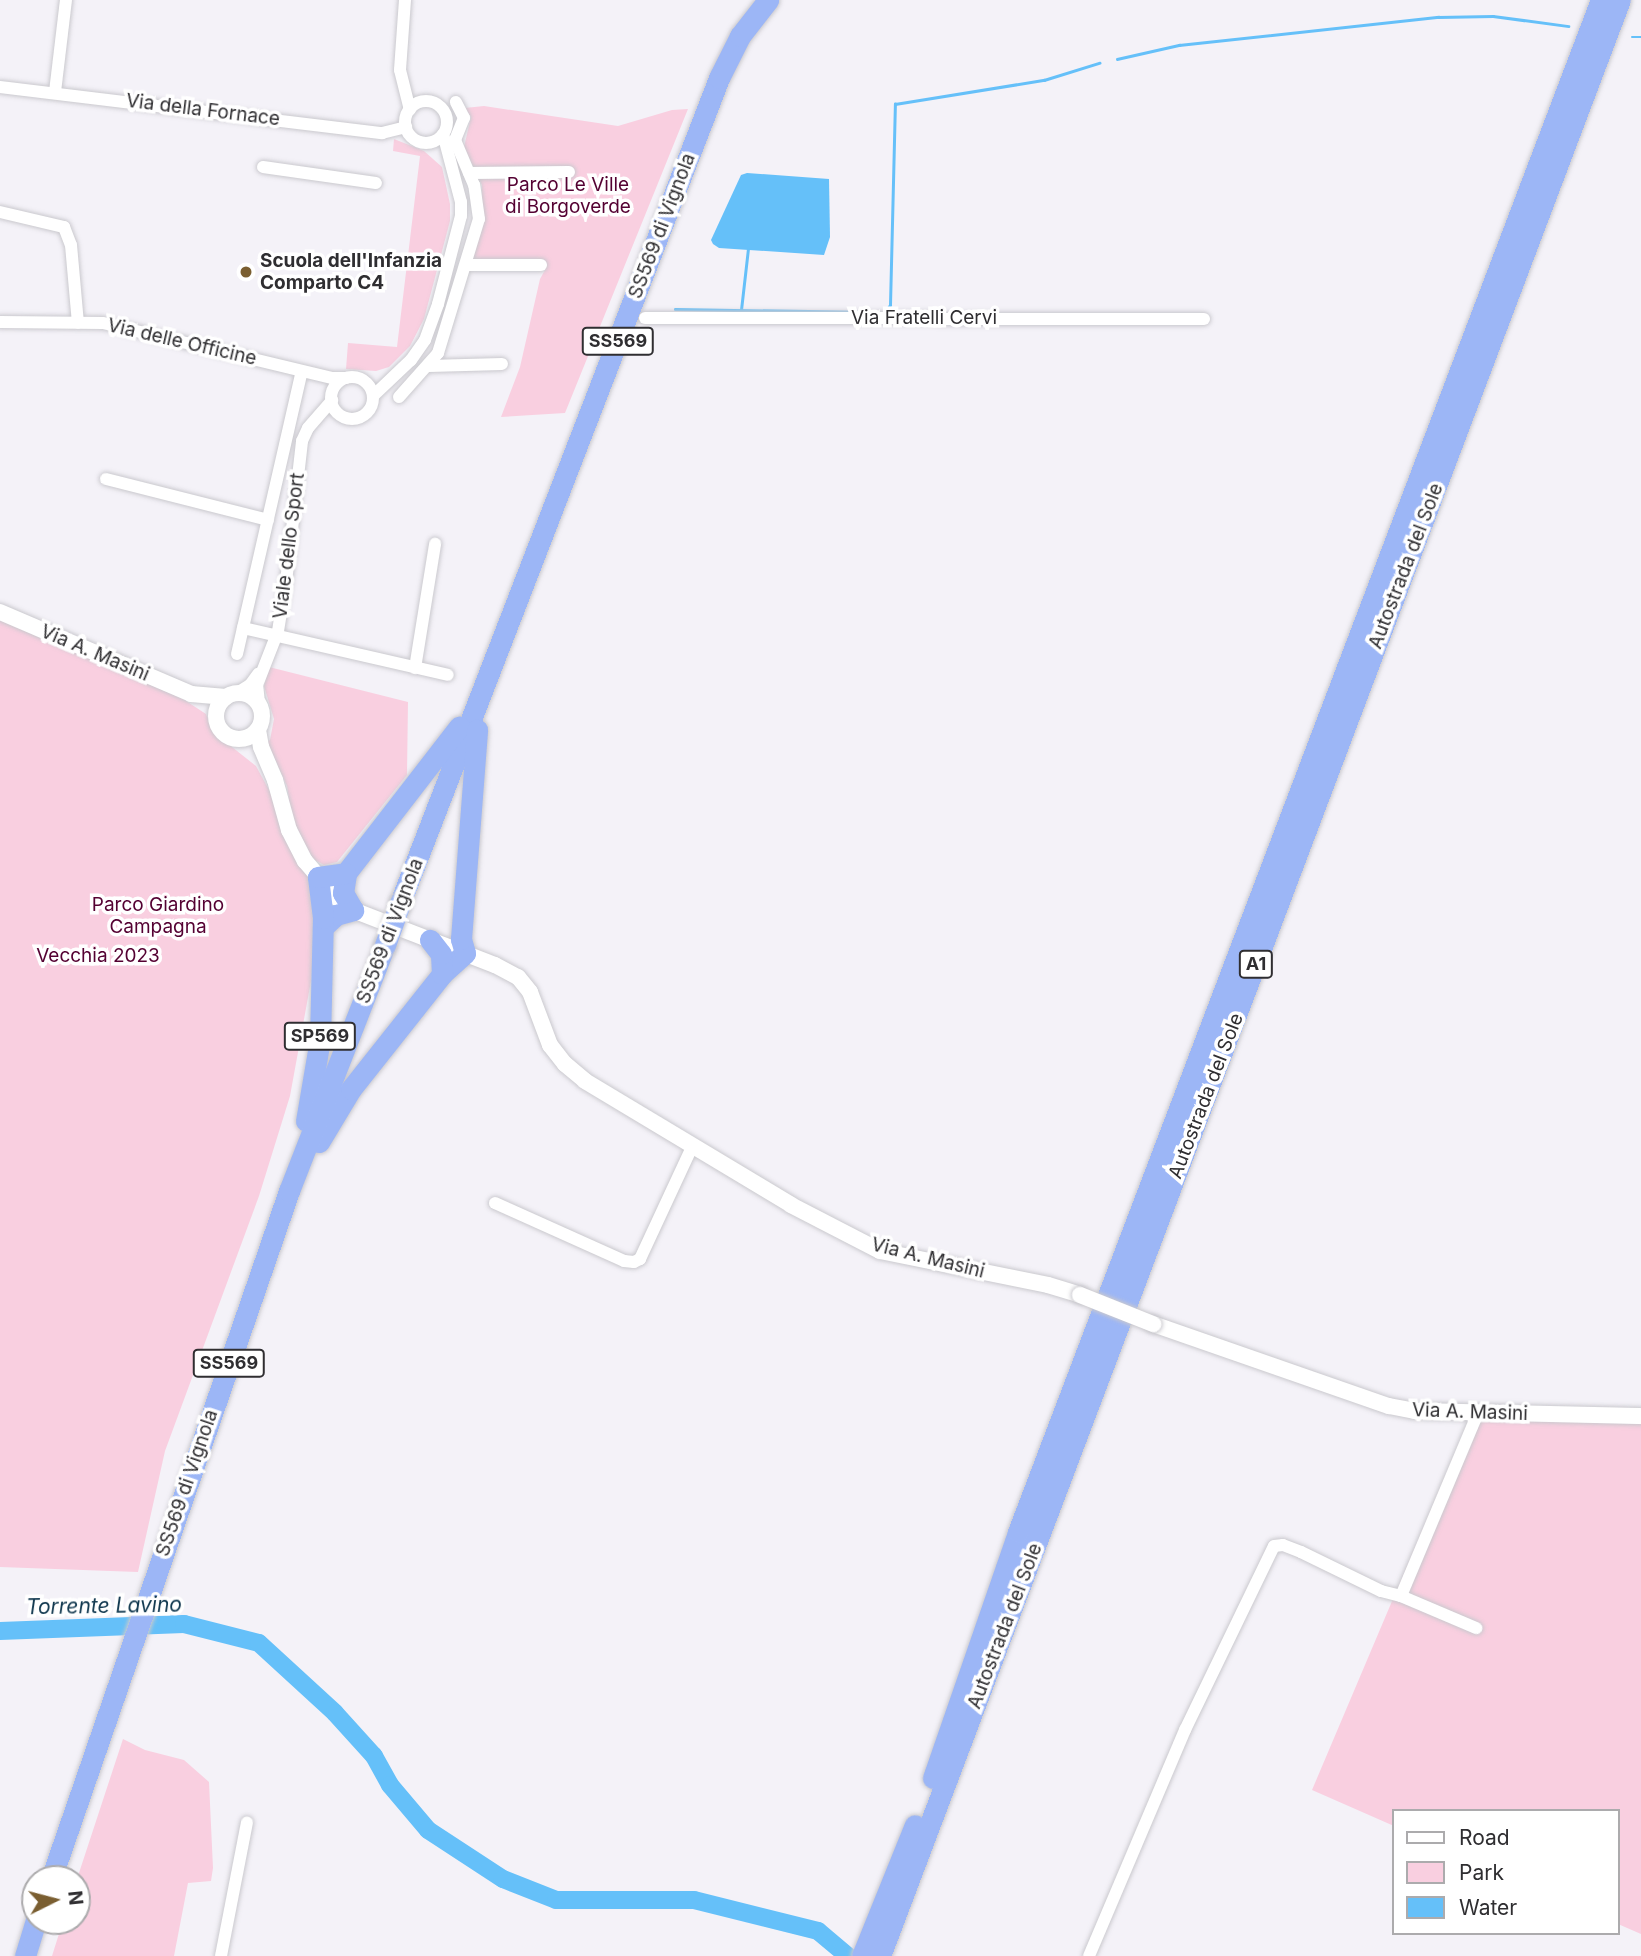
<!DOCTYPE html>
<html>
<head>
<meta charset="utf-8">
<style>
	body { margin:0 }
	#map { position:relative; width:1641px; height:1956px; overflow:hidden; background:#f4f2f8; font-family:Inter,sans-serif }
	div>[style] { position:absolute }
	.green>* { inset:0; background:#f9cfe0 }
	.water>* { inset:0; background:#65c0f9 }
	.stream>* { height:2.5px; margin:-1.25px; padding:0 1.25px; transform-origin:1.25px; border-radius:1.25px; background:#65c0f9 }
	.river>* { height:18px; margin:-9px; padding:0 9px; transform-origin:9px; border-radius:9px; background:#65c0f9 }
	.roads { filter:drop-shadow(0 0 2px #cac9ce) drop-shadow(0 0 2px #cac9ce) }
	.street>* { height:12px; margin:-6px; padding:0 6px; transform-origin:6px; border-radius:6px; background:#fff }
	.street>.ring { margin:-6px; padding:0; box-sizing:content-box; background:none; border:12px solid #fff; border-radius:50% }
	.secondary>* { height:16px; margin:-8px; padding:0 8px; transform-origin:8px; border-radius:8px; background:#fff }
	.secondary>.ring { margin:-8px; padding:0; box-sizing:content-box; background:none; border:16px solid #fff; border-radius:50% }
	.highway>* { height:21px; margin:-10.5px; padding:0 10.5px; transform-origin:10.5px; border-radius:10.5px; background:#9cb6f6 }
	.bridges { filter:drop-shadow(0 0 2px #cac9ce) drop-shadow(0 0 2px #cac9ce) }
	.secondary-bridge>* { height:16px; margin:-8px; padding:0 8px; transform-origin:8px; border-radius:8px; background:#fff }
	.highway-bridge>* { height:21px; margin:-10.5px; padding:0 10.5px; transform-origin:10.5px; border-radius:10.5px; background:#9cb6f6 }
	.dots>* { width:19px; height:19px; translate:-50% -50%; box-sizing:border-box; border:4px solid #fff; border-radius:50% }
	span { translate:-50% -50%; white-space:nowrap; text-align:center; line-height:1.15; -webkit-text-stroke:7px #fff; paint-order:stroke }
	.shield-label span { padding:2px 5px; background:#fff; border:2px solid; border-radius:5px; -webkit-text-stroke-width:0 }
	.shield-label { font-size:18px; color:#2f2e31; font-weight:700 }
	.street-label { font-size:19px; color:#2f2e31 }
	.park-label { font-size:19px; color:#540132 }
	.poi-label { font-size:19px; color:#2f2e31; font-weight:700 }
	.left { translate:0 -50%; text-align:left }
	.water-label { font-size:21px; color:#11384f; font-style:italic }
	.legend { position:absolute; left:1392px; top:1809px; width:228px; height:126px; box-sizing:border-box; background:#fff; border:2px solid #acabad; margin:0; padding:9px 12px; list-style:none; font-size:21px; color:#2f2e31 }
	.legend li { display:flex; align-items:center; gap:14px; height:35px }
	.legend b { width:35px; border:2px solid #acabad }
	.north { position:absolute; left:21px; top:1865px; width:70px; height:70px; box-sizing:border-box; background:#fff; border:2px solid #acabad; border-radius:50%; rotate:84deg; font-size:19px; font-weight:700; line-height:28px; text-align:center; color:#2f2e31 }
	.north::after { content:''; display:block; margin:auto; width:24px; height:32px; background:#7a5e31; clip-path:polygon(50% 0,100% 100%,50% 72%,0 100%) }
</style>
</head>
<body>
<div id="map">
	<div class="green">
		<i style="clip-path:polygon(484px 106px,618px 126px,672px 110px,688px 109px,565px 413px,501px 417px,520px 367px,540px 279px,545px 270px,469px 271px,482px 204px,482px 185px,464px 147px,471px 117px,465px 108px)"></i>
		<i style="clip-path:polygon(394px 139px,424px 151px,442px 167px,450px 204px,450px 221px,424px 319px,410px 346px,389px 367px,376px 371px,346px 369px,348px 343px,397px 347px,420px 156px,393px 151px)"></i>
		<i style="clip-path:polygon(0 611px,25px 631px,183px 699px,206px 714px,213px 732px,256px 766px,291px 830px,319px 873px,311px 981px,290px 1096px,259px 1196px,165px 1451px,138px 1572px,0 1567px)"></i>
		<i style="clip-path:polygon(269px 667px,408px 702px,407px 775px,337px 862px,324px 865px,313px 859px,297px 829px,285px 815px,289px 798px,287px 786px,267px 742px,270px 740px,274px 719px,264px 686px)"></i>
		<i style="clip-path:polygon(1473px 1410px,1641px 1414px,1641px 1934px,1618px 1924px,1618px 1811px,1394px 1811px,1394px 1826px,1312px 1790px)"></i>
		<i style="clip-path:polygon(123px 1739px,145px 1750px,184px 1760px,209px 1782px,213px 1868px,211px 1881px,188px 1883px,174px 1956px,52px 1956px,63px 1921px,77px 1921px,77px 1879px)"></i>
	</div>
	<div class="water">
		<i style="clip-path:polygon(747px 173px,829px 179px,830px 237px,824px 255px,719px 248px,713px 244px,711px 240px,741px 175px)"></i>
	</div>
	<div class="stream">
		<i style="left:1632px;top:37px;width:9px"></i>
		<i style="left:1117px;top:59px;width:64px;rotate:-12.7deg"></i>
		<i style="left:1179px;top:45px;width:261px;rotate:-6.2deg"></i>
		<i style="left:1438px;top:17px;width:55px;rotate:-1deg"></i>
		<i style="left:1493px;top:16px;width:76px;rotate:7.6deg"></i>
		<i style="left:675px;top:309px;width:196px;rotate:0.9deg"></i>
		<i style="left:741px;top:310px;width:61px;rotate:-83.5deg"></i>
		<i style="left:886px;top:311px;width:7px;rotate:-56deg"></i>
		<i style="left:890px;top:305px;width:201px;rotate:-88.6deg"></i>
		<i style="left:895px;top:104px;width:151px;rotate:-9.2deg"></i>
		<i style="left:1044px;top:80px;width:58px;rotate:-17.2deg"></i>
	</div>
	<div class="river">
		<i style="left:0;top:1631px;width:184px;rotate:-2.2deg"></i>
		<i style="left:184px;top:1624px;width:77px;rotate:14.2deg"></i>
		<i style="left:259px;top:1643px;width:103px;rotate:42.6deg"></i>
		<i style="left:335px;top:1713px;width:58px;rotate:47.8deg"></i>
		<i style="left:374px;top:1756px;width:33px;rotate:61deg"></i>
		<i style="left:390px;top:1785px;width:59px;rotate:49.8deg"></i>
		<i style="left:428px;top:1830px;width:90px;rotate:33.2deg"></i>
		<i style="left:503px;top:1879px;width:57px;rotate:21.6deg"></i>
		<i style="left:556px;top:1900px;width:138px"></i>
		<i style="left:694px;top:1900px;width:128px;rotate:14deg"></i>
		<i style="left:818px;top:1931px;width:39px;rotate:40deg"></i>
	</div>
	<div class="roads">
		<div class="street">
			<i style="left:405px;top:0;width:70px;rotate:94.1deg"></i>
			<i style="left:400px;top:70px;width:41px;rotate:76deg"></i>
			<i style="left:0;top:87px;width:385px;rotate:6.9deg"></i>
			<i style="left:382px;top:133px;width:25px;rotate:-14deg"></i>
			<i style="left:55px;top:92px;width:93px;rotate:-83.2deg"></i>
			<i class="ring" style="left:405px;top:101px;width:30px;height:30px"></i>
			<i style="left:263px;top:167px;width:114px;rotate:8.1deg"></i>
			<i style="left:469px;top:173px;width:100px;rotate:-0.6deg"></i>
			<i style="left:0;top:212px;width:66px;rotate:13.2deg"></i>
			<i style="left:64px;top:227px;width:19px;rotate:69deg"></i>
			<i style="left:71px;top:245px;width:78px;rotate:84.9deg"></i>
			<i style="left:466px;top:265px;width:75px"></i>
			<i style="left:645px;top:318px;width:559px;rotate:0.1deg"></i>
			<i style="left:0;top:322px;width:103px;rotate:0.6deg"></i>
			<i style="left:103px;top:323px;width:236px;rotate:13.5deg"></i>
			<i style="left:332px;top:378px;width:14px"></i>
			<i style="left:429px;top:366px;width:73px;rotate:-1.6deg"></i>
			<i class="ring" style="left:331px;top:377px;width:30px;height:30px"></i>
			<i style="left:373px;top:396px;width:52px;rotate:-43.5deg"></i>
			<i style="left:411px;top:360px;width:24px;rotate:-55deg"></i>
			<i style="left:425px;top:340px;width:38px;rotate:-70deg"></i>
			<i style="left:438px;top:304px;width:91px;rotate:-75.4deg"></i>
			<i style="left:461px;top:216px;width:14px;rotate:-90deg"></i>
			<i style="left:461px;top:202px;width:70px;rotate:-104.8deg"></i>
			<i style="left:399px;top:397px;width:59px;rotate:-48.4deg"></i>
			<i style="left:438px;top:353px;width:140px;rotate:-73deg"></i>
			<i style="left:479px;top:219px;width:34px;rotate:-98deg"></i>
			<i style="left:474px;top:185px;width:49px;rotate:-112.9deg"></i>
			<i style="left:455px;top:140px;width:24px;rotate:-68deg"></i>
			<i style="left:464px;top:118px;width:18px;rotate:-117deg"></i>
			<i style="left:106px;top:479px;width:167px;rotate:14.2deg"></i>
			<i style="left:243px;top:628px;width:210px;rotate:12.9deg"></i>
			<i style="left:237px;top:654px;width:290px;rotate:-77.1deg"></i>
			<i style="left:415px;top:668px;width:126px;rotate:-80.8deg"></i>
			<i style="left:237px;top:693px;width:15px;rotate:-32deg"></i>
			<i style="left:250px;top:685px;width:14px;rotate:-54deg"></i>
			<i style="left:259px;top:703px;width:18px;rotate:-96deg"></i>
			<i style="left:257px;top:685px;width:58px;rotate:-68.7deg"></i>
			<i style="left:278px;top:631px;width:50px;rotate:-80.7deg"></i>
			<i style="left:286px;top:582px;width:142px;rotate:-83.5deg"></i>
			<i style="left:302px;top:441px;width:14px;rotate:-65deg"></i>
			<i style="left:308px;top:428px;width:37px;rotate:-49deg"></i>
			<i style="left:495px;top:1203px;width:141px;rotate:24.2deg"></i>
			<i style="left:624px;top:1261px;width:10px;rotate:6deg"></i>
			<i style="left:634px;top:1262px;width:7px;rotate:-27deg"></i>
			<i style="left:640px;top:1259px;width:126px;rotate:-65.1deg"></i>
			<i style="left:1401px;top:1596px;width:82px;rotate:23.1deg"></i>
			<i style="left:221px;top:1956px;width:136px;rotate:-79deg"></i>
			<i style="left:1089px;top:1956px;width:246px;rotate:-67deg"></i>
			<i style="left:1185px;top:1730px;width:204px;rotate:-64.2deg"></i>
			<i style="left:1274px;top:1546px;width:9px;rotate:-6deg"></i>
			<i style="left:1283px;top:1545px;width:19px;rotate:21deg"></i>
			<i style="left:1301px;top:1552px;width:89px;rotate:26deg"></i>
			<i style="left:1381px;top:1591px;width:21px;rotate:14deg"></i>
			<i style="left:1401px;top:1596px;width:199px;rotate:-67.2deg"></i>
		</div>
		<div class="secondary">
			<i style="left:0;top:612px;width:208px;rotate:23.2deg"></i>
			<i style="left:191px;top:694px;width:35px;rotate:5deg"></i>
			<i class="ring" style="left:216px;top:693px;width:30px;height:30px"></i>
			<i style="left:258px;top:730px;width:17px;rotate:80deg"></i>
			<i style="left:261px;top:747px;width:36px;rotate:67deg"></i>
			<i style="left:275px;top:780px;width:52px;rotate:74.4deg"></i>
			<i style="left:289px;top:830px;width:35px;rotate:63deg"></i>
			<i style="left:305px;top:861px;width:48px;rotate:49.3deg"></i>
			<i style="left:336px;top:897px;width:21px;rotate:37deg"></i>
			<i style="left:353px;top:910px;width:152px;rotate:21.2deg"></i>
			<i style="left:495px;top:965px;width:26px;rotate:28deg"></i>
			<i style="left:518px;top:977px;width:19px;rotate:51deg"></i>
			<i style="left:530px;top:992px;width:57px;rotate:69.3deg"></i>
			<i style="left:550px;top:1045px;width:24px;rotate:52deg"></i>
			<i style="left:565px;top:1064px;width:26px;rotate:40deg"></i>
			<i style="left:585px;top:1081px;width:240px;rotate:31deg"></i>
			<i style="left:791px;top:1205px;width:100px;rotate:27.3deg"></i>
			<i style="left:880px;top:1251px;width:171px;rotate:11.4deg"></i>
			<i style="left:1048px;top:1285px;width:34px;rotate:17deg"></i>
			<i style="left:1153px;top:1324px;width:250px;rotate:19.2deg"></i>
			<i style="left:1389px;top:1406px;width:26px;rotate:11deg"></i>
			<i style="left:1415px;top:1411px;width:226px;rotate:1.3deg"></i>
		</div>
		<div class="highway">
			<i style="left:400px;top:903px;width:885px;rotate:-68.86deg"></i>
			<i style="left:719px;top:78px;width:47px;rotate:-63.4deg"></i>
			<i style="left:740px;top:36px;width:46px;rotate:-52.1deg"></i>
			<i style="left:323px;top:927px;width:18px;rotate:-43deg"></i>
			<i style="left:336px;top:915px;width:18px;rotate:-16deg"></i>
			<i style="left:353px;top:910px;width:20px;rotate:-120deg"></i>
			<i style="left:343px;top:893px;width:20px;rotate:-81deg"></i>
			<i style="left:346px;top:873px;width:185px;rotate:-52.3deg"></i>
			<i style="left:442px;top:974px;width:31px;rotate:-42deg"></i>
			<i style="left:465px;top:953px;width:15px;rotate:-106deg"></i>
			<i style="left:461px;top:939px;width:210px;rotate:-85.6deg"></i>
			<i style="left:306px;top:1121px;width:83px;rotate:-80.3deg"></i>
			<i style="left:320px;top:1039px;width:121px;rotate:-88.6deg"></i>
			<i style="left:323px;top:918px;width:41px;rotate:-97deg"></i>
			<i style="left:318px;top:877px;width:28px;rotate:-8deg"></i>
			<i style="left:319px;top:1142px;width:62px;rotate:-58.9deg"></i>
			<i style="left:351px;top:1089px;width:147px;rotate:-51.6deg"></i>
			<i style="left:442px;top:974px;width:20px;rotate:-93deg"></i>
			<i style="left:441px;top:954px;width:18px;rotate:-128deg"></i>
			<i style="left:933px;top:1778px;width:260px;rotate:-70.9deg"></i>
			<i style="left:1018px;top:1532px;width:1639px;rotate:-69.17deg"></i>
			<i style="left:51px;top:1879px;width:728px;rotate:-70.92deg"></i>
			<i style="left:289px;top:1191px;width:264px;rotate:-68.7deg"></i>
			<i style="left:25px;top:1956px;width:37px;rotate:-73deg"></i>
			<i style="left:862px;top:1956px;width:141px;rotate:-68deg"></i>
			<i style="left:880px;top:1956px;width:2091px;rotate:-69.28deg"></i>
		</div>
	</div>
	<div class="bridges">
		<div class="secondary-bridge">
			<i style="left:1080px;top:1295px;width:79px;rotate:21.7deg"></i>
		</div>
		<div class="highway-bridge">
			<i style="left:385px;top:945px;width:45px;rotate:-70.3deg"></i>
		</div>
	</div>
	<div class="dots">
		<i style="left:246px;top:272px;background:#7a5e31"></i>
	</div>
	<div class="shield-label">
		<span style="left:618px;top:341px">SS569</span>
		<span style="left:1256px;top:964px">A1</span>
		<span style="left:320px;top:1036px">SP569</span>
		<span style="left:229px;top:1363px">SS569</span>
	</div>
	<div class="street-label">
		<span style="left:203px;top:110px;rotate:7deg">Via della Fornace</span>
		<span style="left:662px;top:226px;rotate:-69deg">SS569 di Vignola</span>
		<span style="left:924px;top:318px">Via Fratelli Cervi</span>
		<span style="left:182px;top:342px;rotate:13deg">Via delle Officine</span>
		<span style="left:289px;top:546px;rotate:-83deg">Viale dello Sport</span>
		<span style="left:1406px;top:566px;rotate:-69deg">Autostrada del Sole</span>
		<span style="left:95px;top:653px;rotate:23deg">Via A. Masini</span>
		<span style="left:390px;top:931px;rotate:-69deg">SS569 di Vignola</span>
		<span style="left:1206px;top:1096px;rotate:-69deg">Autostrada del Sole</span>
		<span style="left:928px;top:1258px;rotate:14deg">Via A. Masini</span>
		<span style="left:1470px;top:1412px;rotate:2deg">Via A. Masini</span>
		<span style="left:187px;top:1483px;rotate:-71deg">SS569 di Vignola</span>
		<span style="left:1005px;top:1626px;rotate:-69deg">Autostrada del Sole</span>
	</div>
	<div class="park-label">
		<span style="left:568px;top:196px">Parco Le Ville<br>di Borgoverde</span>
		<span style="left:158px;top:916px">Parco Giardino<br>Campagna</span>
		<span style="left:98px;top:956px">Vecchia 2023</span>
	</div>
	<div class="poi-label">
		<span class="left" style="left:260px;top:272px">Scuola dell'Infanzia<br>Comparto C4</span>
	</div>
	<div class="water-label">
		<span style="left:104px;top:1606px;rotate:-1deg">Torrente Lavino</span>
	</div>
	<ul class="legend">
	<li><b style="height:9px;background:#fff"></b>Road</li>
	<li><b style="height:19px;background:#f9cfe0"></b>Park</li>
	<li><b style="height:19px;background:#65c0f9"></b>Water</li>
	</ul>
	<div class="north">N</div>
</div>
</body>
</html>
